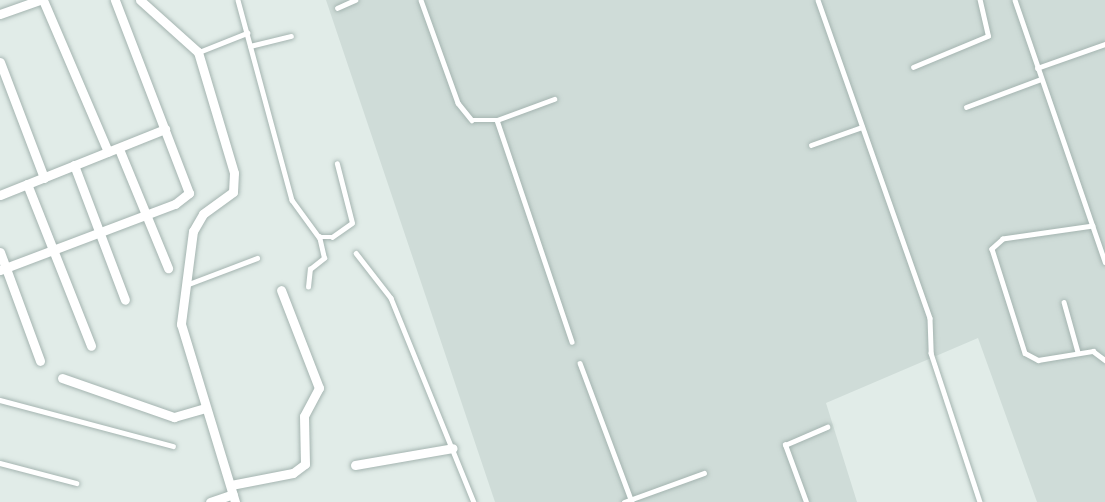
<!DOCTYPE html>
<html>
<head>
<meta charset="utf-8">
<style>
	body { margin:0 }
	#map { position:relative; width:1105px; height:502px; overflow:hidden; background:#e1ece8; font-family:Cabin,sans-serif }
	div>[style] { position:absolute }
	.built>* { inset:0; background:#cfdcd8 }
	.roads { filter:drop-shadow(0 0 2px #a4b4b0) drop-shadow(0 0 2px #a4b4b0) }
	.lane>* { height:4.5px; margin:-2.25px; padding:0 2.25px; transform-origin:2.25px; border-radius:2.25px; background:#fff }
	.street>* { height:9px; margin:-4.5px; padding:0 4.5px; transform-origin:4.5px; border-radius:4.5px; background:#fff }
	span { translate:-50% -50%; white-space:nowrap; text-align:center; line-height:1.15; -webkit-text-stroke:4.5px #f2f8f6; paint-order:stroke }
</style>
</head>
<body>
<div id="map">
	<div class="built">
		<i style="clip-path:polygon(326px 0,1105px 0,1105px 502px,1037px 502px,978px 338px,826px 403px,857px 502px,495px 502px)"></i>
	</div>
	<div class="roads">
		<div class="lane">
			<i style="left:238px;top:0;width:207px;rotate:74.9deg"></i>
			<i style="left:292px;top:200px;width:46px;rotate:53.9deg"></i>
			<i style="left:319px;top:237px;width:13px"></i>
			<i style="left:332px;top:237px;width:24px;rotate:-35deg"></i>
			<i style="left:352px;top:223px;width:61px;rotate:-104.3deg"></i>
			<i style="left:421px;top:0;width:109px;rotate:70.2deg"></i>
			<i style="left:458px;top:103px;width:22px;rotate:51deg"></i>
			<i style="left:472px;top:120px;width:25px"></i>
			<i style="left:497px;top:120px;width:234px;rotate:71.3deg"></i>
			<i style="left:818px;top:0;width:337px;rotate:70.6deg"></i>
			<i style="left:930px;top:318px;width:35px;rotate:88deg"></i>
			<i style="left:931px;top:353px;width:157px;rotate:71.8deg"></i>
			<i style="left:1015px;top:0;width:277px;rotate:71deg"></i>
			<i style="left:337px;top:8px;width:20px;rotate:-24deg"></i>
			<i style="left:250px;top:46px;width:42px;rotate:-13.7deg"></i>
			<i style="left:199px;top:52px;width:52px;rotate:-21.6deg"></i>
			<i style="left:913px;top:67px;width:81px;rotate:-22.5deg"></i>
			<i style="left:988px;top:36px;width:37px;rotate:-103deg"></i>
			<i style="left:1037px;top:68px;width:72px;rotate:-19.4deg"></i>
			<i style="left:966px;top:107px;width:80px;rotate:-20.5deg"></i>
			<i style="left:497px;top:120px;width:61px;rotate:-20.2deg"></i>
			<i style="left:811px;top:145px;width:54px;rotate:-19.4deg"></i>
			<i style="left:1093px;top:226px;width:91px;rotate:171.8deg"></i>
			<i style="left:1003px;top:239px;width:15px;rotate:138deg"></i>
			<i style="left:992px;top:249px;width:109px;rotate:72.4deg"></i>
			<i style="left:1025px;top:353px;width:15px;rotate:28deg"></i>
			<i style="left:1038px;top:360px;width:56px;rotate:-9.3deg"></i>
			<i style="left:1093px;top:351px;width:15px;rotate:37deg"></i>
			<i style="left:356px;top:253px;width:57px;rotate:52.1deg"></i>
			<i style="left:391px;top:298px;width:220px;rotate:67.9deg"></i>
			<i style="left:186px;top:285px;width:76px;rotate:-20.8deg"></i>
			<i style="left:308px;top:287px;width:18px;rotate:-84deg"></i>
			<i style="left:310px;top:269px;width:18px;rotate:-38deg"></i>
			<i style="left:324px;top:258px;width:22px;rotate:-103deg"></i>
			<i style="left:1064px;top:302px;width:52px;rotate:74.4deg"></i>
			<i style="left:580px;top:363px;width:148px;rotate:69.5deg"></i>
			<i style="left:0;top:400px;width:179px;rotate:14.9deg"></i>
			<i style="left:0;top:463px;width:79px;rotate:14.7deg"></i>
			<i style="left:624px;top:502px;width:85px;rotate:-19.9deg"></i>
			<i style="left:806px;top:502px;width:61px;rotate:-110.2deg"></i>
			<i style="left:785px;top:445px;width:46px;rotate:-23.2deg"></i>
		</div>
		<div class="street">
			<i style="left:43px;top:0;width:165px;rotate:66.8deg"></i>
			<i style="left:140px;top:0;width:78px;rotate:41.9deg"></i>
			<i style="left:198px;top:52px;width:126px;rotate:73.4deg"></i>
			<i style="left:234px;top:173px;width:19px;rotate:93deg"></i>
			<i style="left:233px;top:192px;width:37px;rotate:144deg"></i>
			<i style="left:203px;top:214px;width:20px;rotate:120deg"></i>
			<i style="left:193px;top:231px;width:94px;rotate:97.4deg"></i>
			<i style="left:181px;top:324px;width:186px;rotate:73.1deg"></i>
			<i style="left:0;top:14px;width:42px;rotate:-19.3deg"></i>
			<i style="left:0;top:62px;width:124px;rotate:69.2deg"></i>
			<i style="left:119px;top:149px;width:129px;rotate:67.6deg"></i>
			<i style="left:74px;top:165px;width:144px;rotate:69.3deg"></i>
			<i style="left:27px;top:184px;width:174px;rotate:68.4deg"></i>
			<i style="left:0;top:195px;width:178px;rotate:-21.8deg"></i>
			<i style="left:0;top:252px;width:116px;rotate:69.8deg"></i>
			<i style="left:0;top:270px;width:187px;rotate:-20.7deg"></i>
			<i style="left:175px;top:204px;width:18px;rotate:-38deg"></i>
			<i style="left:189px;top:193px;width:207px;rotate:-111deg"></i>
			<i style="left:62px;top:378px;width:119px;rotate:19.2deg"></i>
			<i style="left:174px;top:417px;width:33px;rotate:-16deg"></i>
			<i style="left:355px;top:465px;width:99px;rotate:-9.8deg"></i>
			<i style="left:231px;top:485px;width:63px;rotate:-11deg"></i>
			<i style="left:293px;top:473px;width:15px;rotate:-37deg"></i>
			<i style="left:305px;top:464px;width:48px;rotate:-91.2deg"></i>
			<i style="left:304px;top:416px;width:32px;rotate:-62deg"></i>
			<i style="left:319px;top:388px;width:105px;rotate:-111.2deg"></i>
			<i style="left:210px;top:502px;width:24px;rotate:-19deg"></i>
		</div>
	</div>
</div>
</body>
</html>
